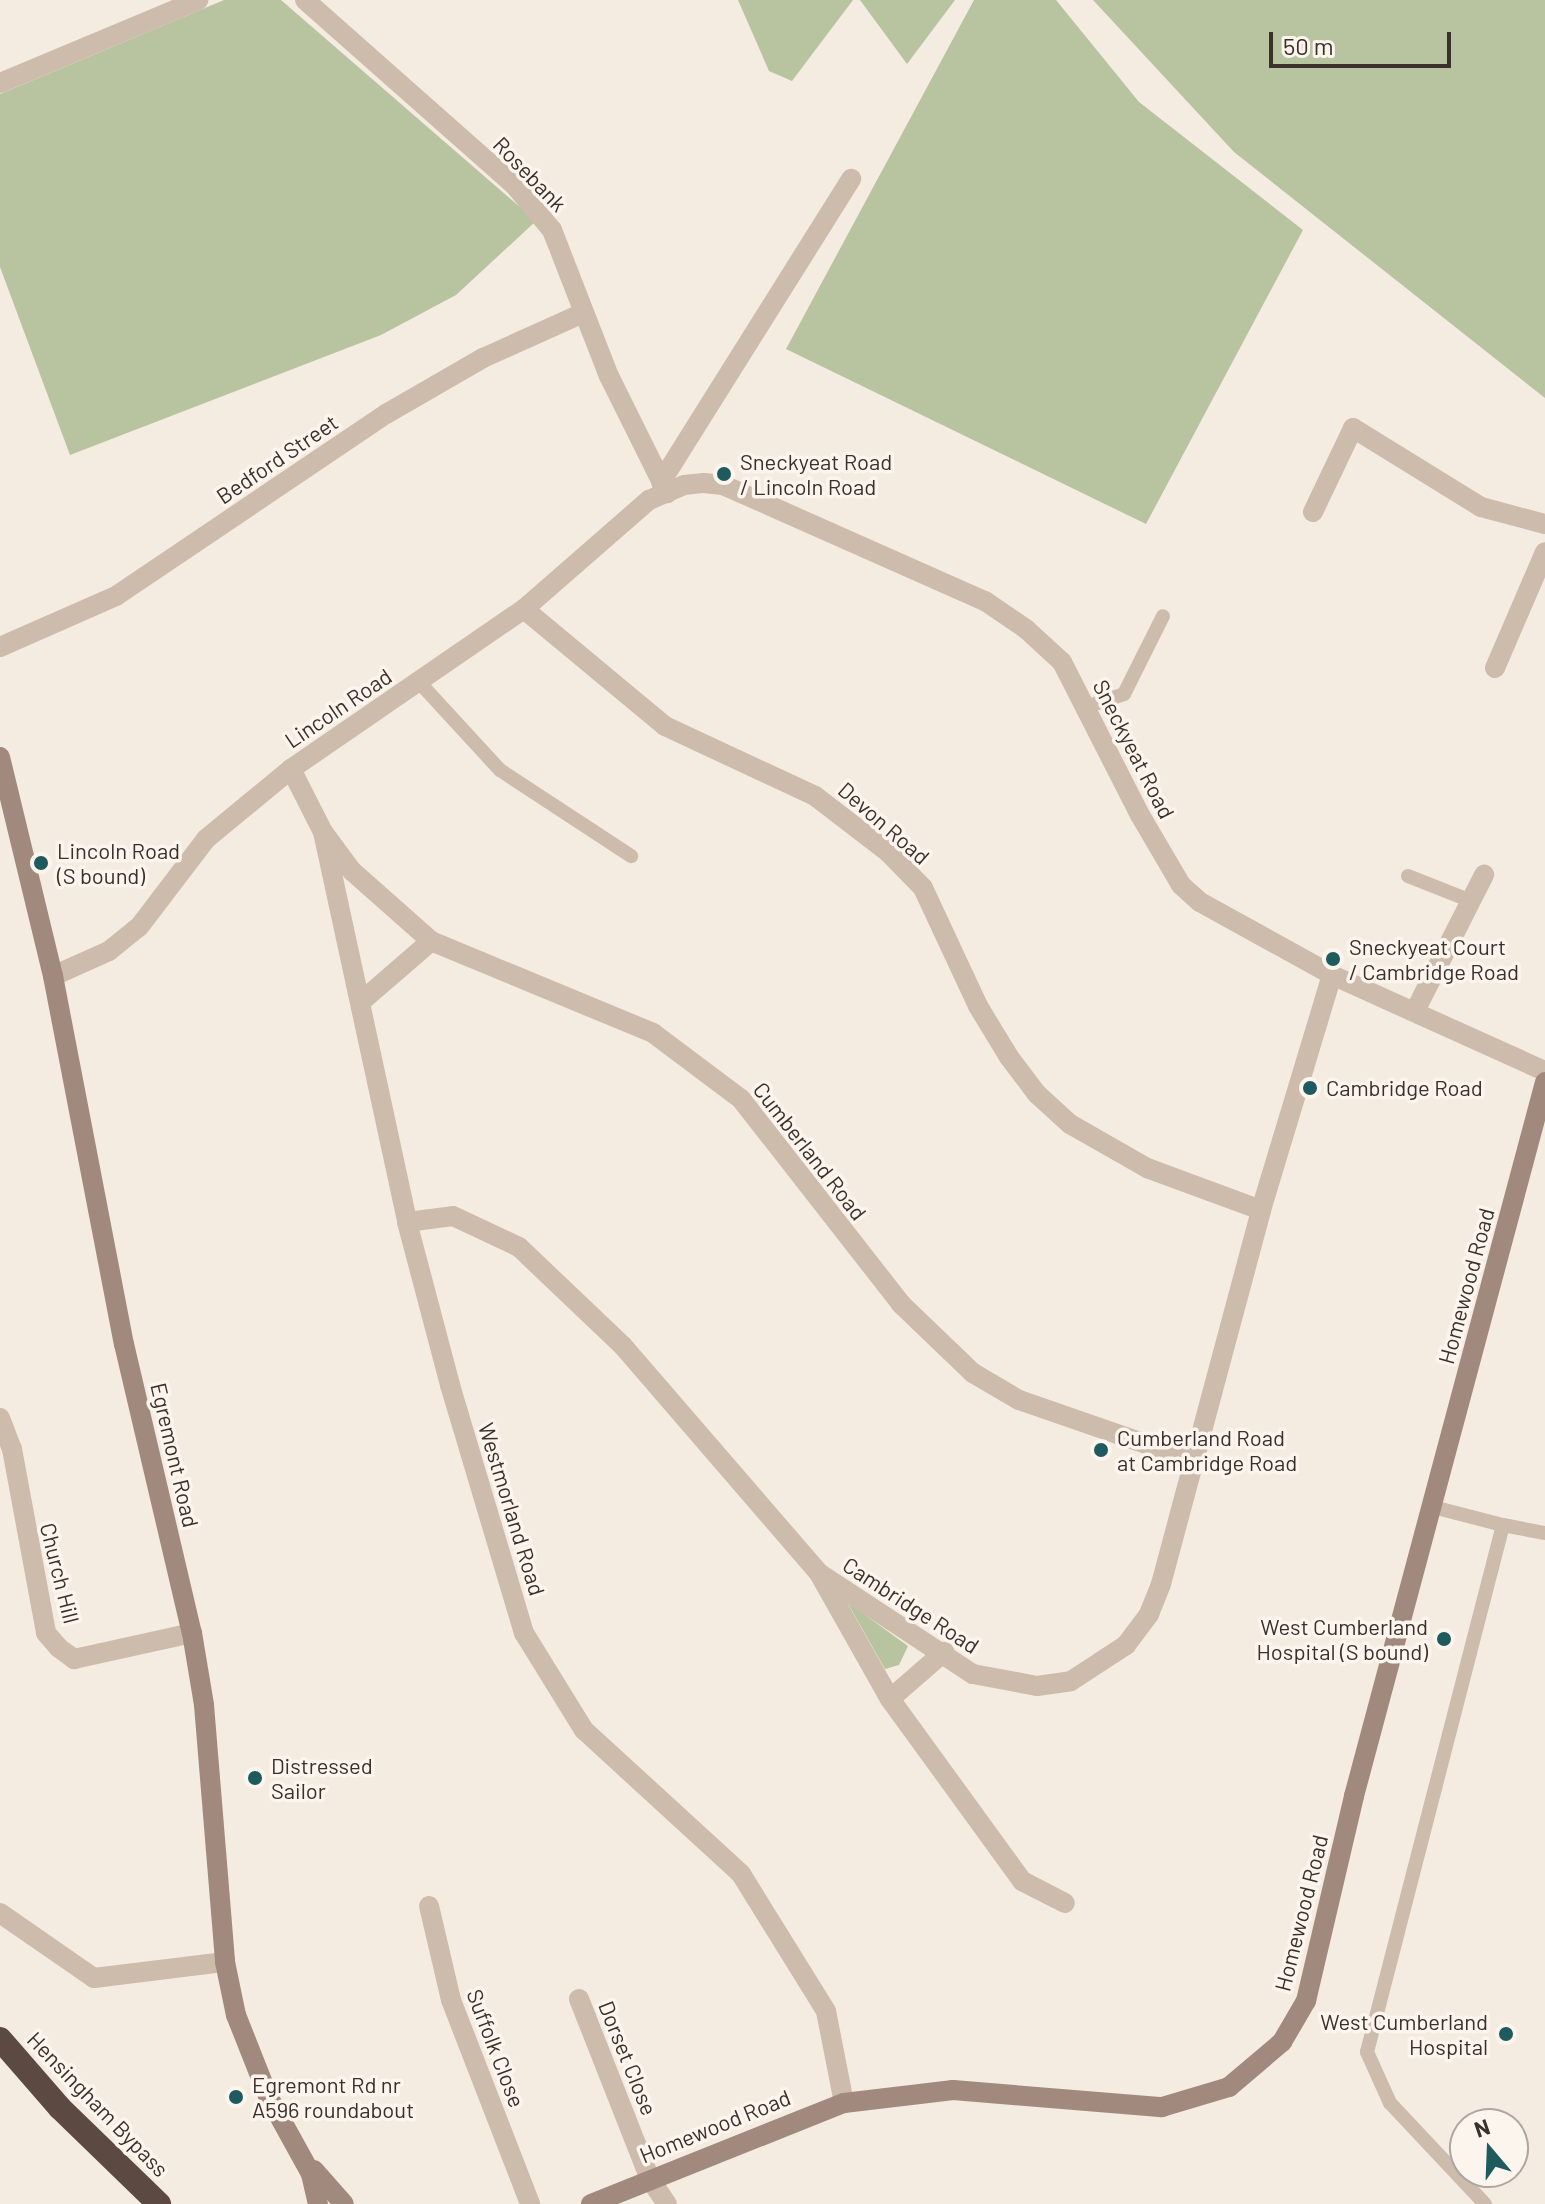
<!DOCTYPE html>
<html>
<head>
<meta charset="utf-8">
<style>
	body { margin:0 }
	#map { position:relative; width:1545px; height:2204px; overflow:hidden; background:#f4ebe1; font-family:Barlow,sans-serif }
	div>[style] { position:absolute }
	.green>* { inset:0; background:#b8c4a0 }
	.lane>* { height:14px; margin:-7px; padding:0 7px; transform-origin:7px; border-radius:7px; background:#cdbbac }
	.street>* { height:20px; margin:-10px; padding:0 10px; transform-origin:10px; border-radius:10px; background:#cdbbac }
	.secondary>* { height:20px; margin:-10px; padding:0 10px; transform-origin:10px; border-radius:10px; background:#a18a7d }
	.highway>* { height:24px; margin:-12px; padding:0 12px; transform-origin:12px; border-radius:12px; background:#5c4a42 }
	.dots>* { width:22px; height:22px; translate:-50% -50%; box-sizing:border-box; border:4px solid #fbf5ee; border-radius:50% }
	span { translate:-50% -50%; white-space:nowrap; text-align:center; line-height:1.15; -webkit-text-stroke:7px #fbf5ee; paint-order:stroke }
	.street-label { font-size:22px; color:#3b302b }
	.poi-label { font-size:22px; color:#3b302b }
	.left { translate:0 -50%; text-align:left }
	.right { translate:-100% -50%; text-align:right }
	.north { position:absolute; left:1449px; top:2108px; width:80px; height:80px; box-sizing:border-box; background:#fbf5ee; border:2px solid #aea6a0; border-radius:50%; rotate:341deg; font-size:22px; font-weight:700; line-height:32px; text-align:center; color:#3b302b }
	.north::after { content:''; display:block; margin:auto; width:28px; height:36px; background:#1f5a5e; clip-path:polygon(50% 0,100% 100%,50% 72%,0 100%) }
	.scale { position:absolute; left:1269px; top:32px; width:182px; height:36px; box-sizing:border-box; border:4px solid #3b302b; border-top:0; padding-left:10px; font-size:24px; line-height:28px; white-space:nowrap; color:#3b302b; -webkit-text-stroke:6px #fbf5ee; paint-order:stroke }
</style>
</head>
<body>
<div id="map">
	<div class="green">
		<i style="clip-path:polygon(224px 0,281px 0,536px 221px,456px 295px,381px 335px,70px 455px,0 267px,0 94px)"></i>
		<i style="clip-path:polygon(738px 0,853px 0,792px 81px,769px 71px)"></i>
		<i style="clip-path:polygon(860px 0,955px 0,907px 64px)"></i>
		<i style="clip-path:polygon(974px 0,1056px 0,1139px 102px,1303px 230px,1146px 524px,786px 349px)"></i>
		<i style="clip-path:polygon(1093px 0,1545px 0,1545px 398px,1234px 152px)"></i>
		<i style="clip-path:polygon(847px 1602px,908px 1646px,899px 1665px,885px 1669px)"></i>
	</div>
	<div class="lane">
		<i style="left:419px;top:682px;width:120px;rotate:47.4deg"></i>
		<i style="left:500px;top:770px;width:157px;rotate:33.3deg"></i>
		<i style="left:1086px;top:707px;width:40px;rotate:-18.9deg"></i>
		<i style="left:1124px;top:694px;width:87px;rotate:-63.4deg"></i>
		<i style="left:1408px;top:876px;width:68px;rotate:21.6deg"></i>
		<i style="left:1433px;top:1507px;width:72px;rotate:14.4deg"></i>
		<i style="left:1485px;top:2204px;width:139px;rotate:-133.2deg"></i>
		<i style="left:1390px;top:2103px;width:56px;rotate:-114.3deg"></i>
		<i style="left:1367px;top:2052px;width:544px;rotate:-75.53deg"></i>
		<i style="left:1503px;top:1525px;width:43px;rotate:10.8deg"></i>
	</div>
	<div class="street">
		<i style="left:305px;top:0;width:282px;rotate:41.5deg"></i>
		<i style="left:516px;top:187px;width:56px;rotate:50.1deg"></i>
		<i style="left:552px;top:230px;width:157px;rotate:68.7deg"></i>
		<i style="left:609px;top:376px;width:131px;rotate:63.6deg"></i>
		<i style="left:0;top:83px;width:215px;rotate:-22.7deg"></i>
		<i style="left:661px;top:482px;width:358px;rotate:-57.9deg"></i>
		<i style="left:1313px;top:512px;width:93px;rotate:-64.5deg"></i>
		<i style="left:1353px;top:428px;width:150px;rotate:31.7deg"></i>
		<i style="left:1481px;top:507px;width:66px;rotate:14.9deg"></i>
		<i style="left:524px;top:609px;width:183px;rotate:39.7deg"></i>
		<i style="left:665px;top:726px;width:166px;rotate:25deg"></i>
		<i style="left:815px;top:796px;width:92px;rotate:37.5deg"></i>
		<i style="left:888px;top:852px;width:50px;rotate:45.8deg"></i>
		<i style="left:923px;top:888px;width:130px;rotate:65deg"></i>
		<i style="left:978px;top:1006px;width:60px;rotate:58.7deg"></i>
		<i style="left:1009px;top:1057px;width:46px;rotate:52.9deg"></i>
		<i style="left:1037px;top:1094px;width:45px;rotate:42.3deg"></i>
		<i style="left:1070px;top:1124px;width:89px;rotate:29.7deg"></i>
		<i style="left:1147px;top:1168px;width:121px;rotate:20.2deg"></i>
		<i style="left:0;top:647px;width:127px;rotate:-23.7deg"></i>
		<i style="left:116px;top:596px;width:326px;rotate:-34deg"></i>
		<i style="left:386px;top:414px;width:112px;rotate:-30deg"></i>
		<i style="left:483px;top:358px;width:110px;rotate:-24.2deg"></i>
		<i style="left:1495px;top:668px;width:126px;rotate:-66.7deg"></i>
		<i style="left:291px;top:769px;width:71px;rotate:63.1deg"></i>
		<i style="left:323px;top:832px;width:49px;rotate:53.4deg"></i>
		<i style="left:352px;top:871px;width:106px;rotate:41.5deg"></i>
		<i style="left:431px;top:941px;width:240px;rotate:22.5deg"></i>
		<i style="left:653px;top:1033px;width:110px;rotate:36.9deg"></i>
		<i style="left:741px;top:1099px;width:260px;rotate:52deg"></i>
		<i style="left:901px;top:1304px;width:100px;rotate:43.8deg"></i>
		<i style="left:973px;top:1373px;width:53px;rotate:30.4deg"></i>
		<i style="left:1019px;top:1400px;width:186px;rotate:19.1deg"></i>
		<i style="left:323px;top:832px;width:399px;rotate:77.8deg"></i>
		<i style="left:407px;top:1222px;width:169px;rotate:75.2deg"></i>
		<i style="left:450px;top:1385px;width:259px;rotate:73.4deg"></i>
		<i style="left:524px;top:1633px;width:114px;rotate:58.3deg"></i>
		<i style="left:584px;top:1730px;width:213px;rotate:42.5deg"></i>
		<i style="left:741px;top:1874px;width:161px;rotate:58.2deg"></i>
		<i style="left:826px;top:2011px;width:94px;rotate:78.9deg"></i>
		<i style="left:53px;top:976px;width:61px;rotate:-24.1deg"></i>
		<i style="left:109px;top:951px;width:38px;rotate:-39deg"></i>
		<i style="left:139px;top:927px;width:111px;rotate:-52.7deg"></i>
		<i style="left:206px;top:839px;width:110px;rotate:-39.5deg"></i>
		<i style="left:291px;top:769px;width:283px;rotate:-34.5deg"></i>
		<i style="left:524px;top:609px;width:166px;rotate:-41.1deg"></i>
		<i style="left:649px;top:500px;width:38px;rotate:-23deg"></i>
		<i style="left:684px;top:485px;width:20px;rotate:-6deg"></i>
		<i style="left:704px;top:483px;width:19px;rotate:6deg"></i>
		<i style="left:723px;top:485px;width:287px;rotate:23.9deg"></i>
		<i style="left:985px;top:601px;width:50px;rotate:34.3deg"></i>
		<i style="left:1026px;top:629px;width:49px;rotate:42.5deg"></i>
		<i style="left:1062px;top:662px;width:172px;rotate:63deg"></i>
		<i style="left:1140px;top:815px;width:81px;rotate:59.6deg"></i>
		<i style="left:1181px;top:885px;width:25px;rotate:42deg"></i>
		<i style="left:1200px;top:902px;width:151px;rotate:28.9deg"></i>
		<i style="left:1332px;top:975px;width:234px;rotate:24.3deg"></i>
		<i style="left:363px;top:1000px;width:90px;rotate:-40.9deg"></i>
		<i style="left:1415px;top:1011px;width:153px;rotate:-63.1deg"></i>
		<i style="left:407px;top:1222px;width:46px;rotate:-7.4deg"></i>
		<i style="left:453px;top:1216px;width:73px;rotate:25.2deg"></i>
		<i style="left:519px;top:1247px;width:144px;rotate:43.6deg"></i>
		<i style="left:623px;top:1346px;width:300px;rotate:49.2deg"></i>
		<i style="left:819px;top:1573px;width:184px;rotate:33.3deg"></i>
		<i style="left:973px;top:1674px;width:65px;rotate:10.6deg"></i>
		<i style="left:1037px;top:1686px;width:34px;rotate:-8deg"></i>
		<i style="left:1071px;top:1681px;width:66px;rotate:-33.2deg"></i>
		<i style="left:1126px;top:1645px;width:39px;rotate:-53deg"></i>
		<i style="left:1149px;top:1614px;width:32px;rotate:-68deg"></i>
		<i style="left:1161px;top:1584px;width:387px;rotate:-75deg"></i>
		<i style="left:1261px;top:1210px;width:245px;rotate:-73.2deg"></i>
		<i style="left:0;top:1418px;width:33px;rotate:69deg"></i>
		<i style="left:12px;top:1449px;width:187px;rotate:79.5deg"></i>
		<i style="left:46px;top:1633px;width:20px;rotate:49deg"></i>
		<i style="left:59px;top:1648px;width:19px;rotate:36deg"></i>
		<i style="left:74px;top:1659px;width:121px;rotate:-12.4deg"></i>
		<i style="left:820px;top:1575px;width:142px;rotate:60.6deg"></i>
		<i style="left:890px;top:1699px;width:225px;rotate:54deg"></i>
		<i style="left:1022px;top:1881px;width:48px;rotate:27.1deg"></i>
		<i style="left:890px;top:1699px;width:72px;rotate:-41deg"></i>
		<i style="left:429px;top:1906px;width:97px;rotate:76.8deg"></i>
		<i style="left:451px;top:2000px;width:219px;rotate:68.8deg"></i>
		<i style="left:0;top:1913px;width:114px;rotate:34.7deg"></i>
		<i style="left:94px;top:1978px;width:132px;rotate:-7deg"></i>
		<i style="left:579px;top:1999px;width:193px;rotate:68.5deg"></i>
		<i style="left:650px;top:2179px;width:30px;rotate:56deg"></i>
	</div>
	<div class="secondary">
		<i style="left:0;top:757px;width:225px;rotate:76.4deg"></i>
		<i style="left:53px;top:976px;width:375px;rotate:79.1deg"></i>
		<i style="left:124px;top:1344px;width:297px;rotate:76.8deg"></i>
		<i style="left:192px;top:1633px;width:73px;rotate:80.5deg"></i>
		<i style="left:204px;top:1705px;width:258px;rotate:85.3deg"></i>
		<i style="left:225px;top:1962px;width:54px;rotate:78.3deg"></i>
		<i style="left:236px;top:2015px;width:87px;rotate:68.4deg"></i>
		<i style="left:268px;top:2096px;width:89px;rotate:61.1deg"></i>
		<i style="left:311px;top:2174px;width:31px;rotate:77deg"></i>
		<i style="left:314px;top:2170px;width:45px;rotate:48.6deg"></i>
		<i style="left:591px;top:2204px;width:272px;rotate:-21.8deg"></i>
		<i style="left:844px;top:2103px;width:110px;rotate:-6.8deg"></i>
		<i style="left:953px;top:2090px;width:210px;rotate:4.7deg"></i>
		<i style="left:1162px;top:2107px;width:70px;rotate:-16.6deg"></i>
		<i style="left:1229px;top:2087px;width:70px;rotate:-40.3deg"></i>
		<i style="left:1282px;top:2042px;width:48px;rotate:-59.7deg"></i>
		<i style="left:1306px;top:2001px;width:211px;rotate:-76.8deg"></i>
		<i style="left:1354px;top:1796px;width:739px;rotate:-75.02deg"></i>
	</div>
	<div class="highway">
		<i style="left:0;top:2039px;width:91px;rotate:49deg"></i>
		<i style="left:60px;top:2108px;width:138px;rotate:44.1deg"></i>
	</div>
	<div class="dots">
		<i style="left:724px;top:474px;background:#1f5a5e"></i>
		<i style="left:41px;top:863px;background:#1f5a5e"></i>
		<i style="left:1333px;top:959px;background:#1f5a5e"></i>
		<i style="left:1310px;top:1088px;background:#1f5a5e"></i>
		<i style="left:1101px;top:1450px;background:#1f5a5e"></i>
		<i style="left:1444px;top:1639px;background:#1f5a5e"></i>
		<i style="left:255px;top:1778px;background:#1f5a5e"></i>
		<i style="left:1506px;top:2034px;background:#1f5a5e"></i>
		<i style="left:236px;top:2097px;background:#1f5a5e"></i>
	</div>
	<div class="street-label">
		<span style="left:530px;top:174px;rotate:46deg">Rosebank</span>
		<span style="left:277px;top:459px;rotate:-34deg">Bedford Street</span>
		<span style="left:338px;top:708px;rotate:-34deg">Lincoln Road</span>
		<span style="left:1134px;top:749px;rotate:63deg">Sneckyeat Road</span>
		<span style="left:884px;top:823px;rotate:41deg">Devon Road</span>
		<span style="left:810px;top:1151px;rotate:52deg">Cumberland Road</span>
		<span style="left:1466px;top:1286px;rotate:-75deg">Homewood Road</span>
		<span style="left:175px;top:1455px;rotate:77deg">Egremont Road</span>
		<span style="left:512px;top:1509px;rotate:73deg">Westmorland Road</span>
		<span style="left:60px;top:1573px;rotate:76deg">Church Hill</span>
		<span style="left:911px;top:1605px;rotate:33deg">Cambridge Road</span>
		<span style="left:1301px;top:1913px;rotate:-76deg">Homewood Road</span>
		<span style="left:496px;top:2048px;rotate:69deg">Suffolk Close</span>
		<span style="left:628px;top:2058px;rotate:68deg">Dorset Close</span>
		<span style="left:98px;top:2104px;rotate:46deg">Hensingham Bypass</span>
		<span style="left:715px;top:2126px;rotate:-22deg">Homewood Road</span>
	</div>
	<div class="poi-label">
		<span class="left" style="left:740px;top:474px">Sneckyeat Road<br>/ Lincoln Road</span>
		<span class="left" style="left:57px;top:863px">Lincoln Road<br>(S bound)</span>
		<span class="left" style="left:1349px;top:959px">Sneckyeat Court<br>/ Cambridge Road</span>
		<span class="left" style="left:1326px;top:1088px">Cambridge Road</span>
		<span class="left" style="left:1117px;top:1450px">Cumberland Road<br>at Cambridge Road</span>
		<span class="right" style="left:1428px;top:1639px">West Cumberland<br>Hospital (S bound)</span>
		<span class="left" style="left:271px;top:1778px">Distressed<br>Sailor</span>
		<span class="right" style="left:1488px;top:2034px">West Cumberland<br>Hospital</span>
		<span class="left" style="left:252px;top:2097px">Egremont Rd nr<br>A596 roundabout</span>
	</div>
	<div class="north">N</div>
	<div class="scale">50 m</div>
</div>
</body>
</html>
